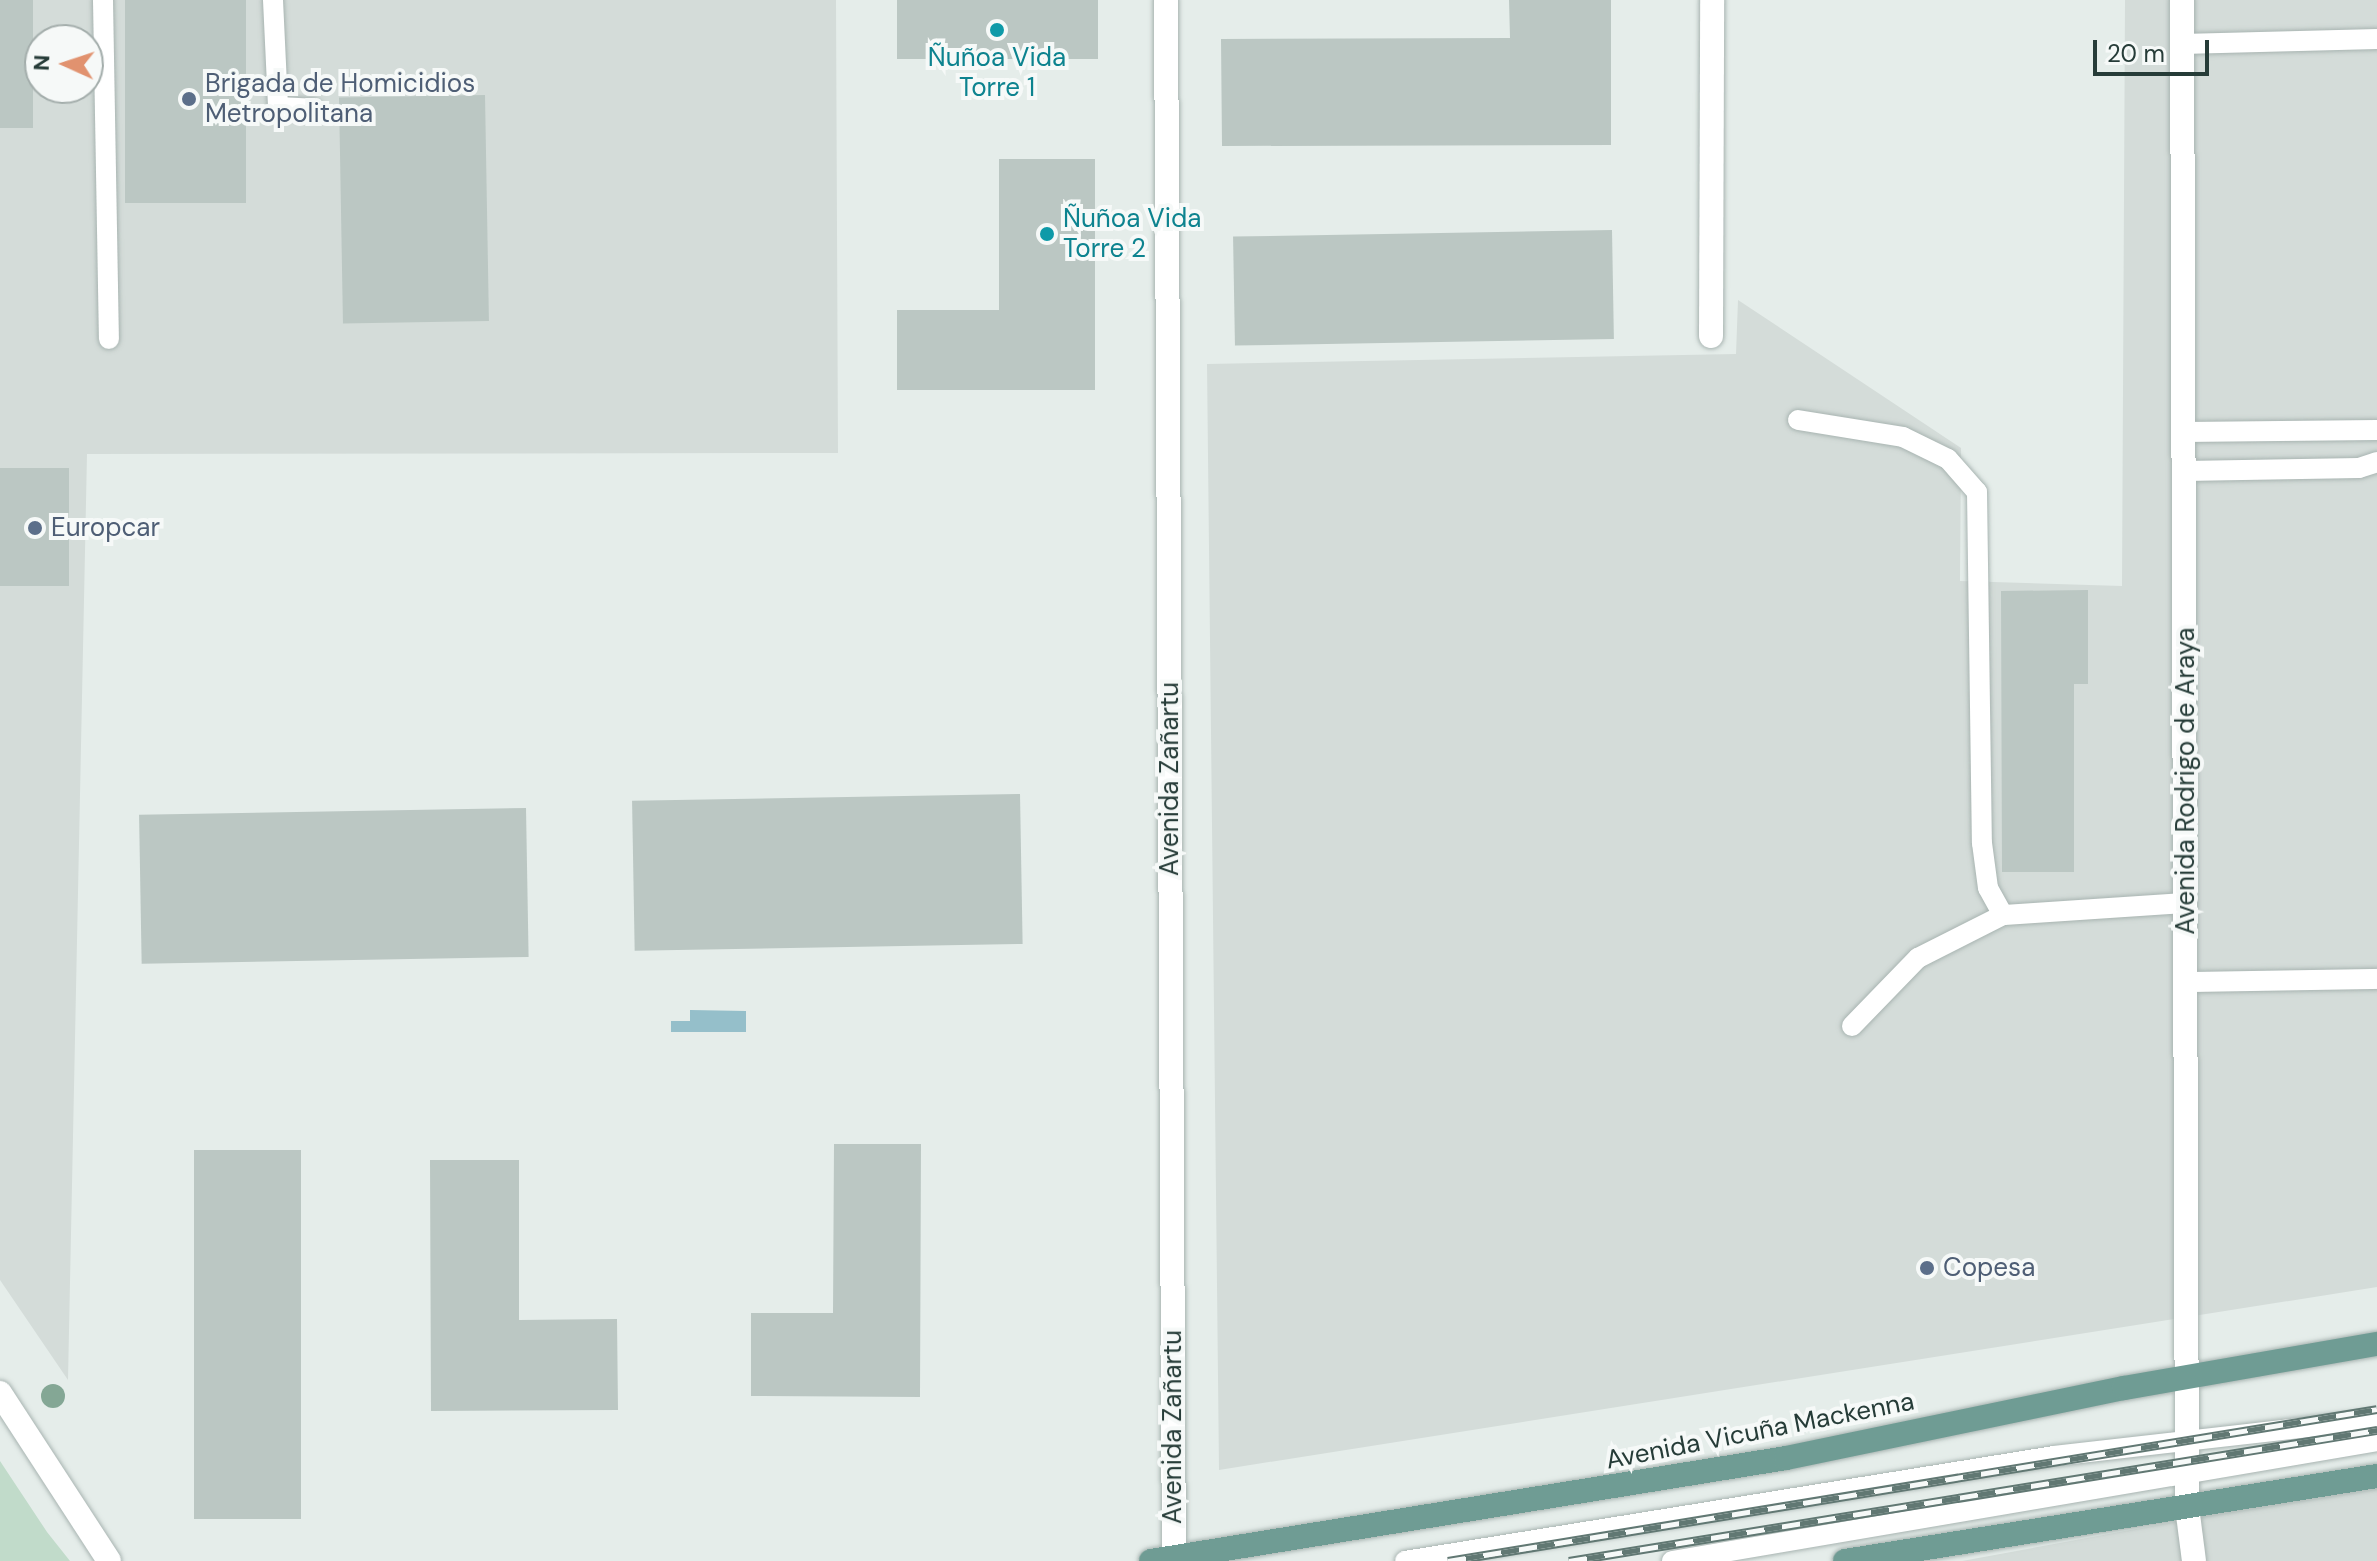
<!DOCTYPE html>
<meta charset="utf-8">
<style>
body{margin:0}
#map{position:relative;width:2377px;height:1561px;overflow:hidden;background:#e5edea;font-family:"DM Sans",sans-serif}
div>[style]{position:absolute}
.built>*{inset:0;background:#d4dcd9}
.green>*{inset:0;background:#c1dbca}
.water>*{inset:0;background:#95bfca}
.building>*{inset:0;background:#bbc7c3;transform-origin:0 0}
.roads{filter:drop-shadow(0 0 2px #a8b4b1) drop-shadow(0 0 2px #a8b4b1)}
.lane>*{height:20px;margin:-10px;padding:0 10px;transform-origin:10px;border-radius:10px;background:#fff}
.street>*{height:24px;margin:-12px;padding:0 12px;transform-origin:12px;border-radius:12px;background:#fff}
.secondary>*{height:24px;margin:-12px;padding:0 12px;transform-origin:12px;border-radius:12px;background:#fff}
.primary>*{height:24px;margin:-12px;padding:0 12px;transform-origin:12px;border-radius:12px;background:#6f9c94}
.rail>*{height:9px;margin-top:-4.5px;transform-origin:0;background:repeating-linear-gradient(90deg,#f6f9f8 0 18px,#617873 0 36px);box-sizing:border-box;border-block:2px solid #617873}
.trees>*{width:24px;height:24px;margin:-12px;border-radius:50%;background:#84a795}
.dots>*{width:22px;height:22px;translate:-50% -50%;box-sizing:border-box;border:4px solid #f6f9f8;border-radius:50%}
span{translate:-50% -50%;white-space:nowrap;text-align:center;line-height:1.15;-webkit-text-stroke:8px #f6f9f8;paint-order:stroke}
.culture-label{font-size:26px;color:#0d838f}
.left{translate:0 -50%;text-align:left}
.service-label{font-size:26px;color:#4e5e75}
.street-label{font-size:26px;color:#263c38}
.north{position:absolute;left:24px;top:24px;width:80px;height:80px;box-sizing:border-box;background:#f6f9f8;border:2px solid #a3adab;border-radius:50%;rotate:273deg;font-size:22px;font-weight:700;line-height:32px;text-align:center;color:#263c38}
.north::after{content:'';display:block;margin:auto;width:28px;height:36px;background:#e1926f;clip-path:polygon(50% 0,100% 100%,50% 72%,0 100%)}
.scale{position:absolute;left:2093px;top:40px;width:116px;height:36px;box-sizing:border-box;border:4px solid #263c38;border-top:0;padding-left:10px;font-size:24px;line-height:28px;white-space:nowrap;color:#263c38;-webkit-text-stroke:6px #f6f9f8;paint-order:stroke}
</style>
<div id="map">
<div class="built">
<div style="clip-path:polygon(evenodd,0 0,836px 0,838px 453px,87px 454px,68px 1380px,0 1280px,0 0,40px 40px,88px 40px,88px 88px,40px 88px,40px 40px)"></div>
<div style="clip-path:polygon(2125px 0,2377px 0,2377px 1287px,1219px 1470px,1207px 364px,1736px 354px,1738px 300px,1961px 448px,1960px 581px,2122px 586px)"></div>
<div style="clip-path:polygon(2377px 1489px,2377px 1561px,1962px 1561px,2201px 1517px)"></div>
</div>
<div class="green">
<div style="clip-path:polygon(0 1461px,47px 1532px,70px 1561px,0 1561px)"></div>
</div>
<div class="water">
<div style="clip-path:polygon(690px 1010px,746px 1011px,746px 1032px,671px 1032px,671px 1021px,690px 1021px)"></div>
</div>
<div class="building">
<div style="left:0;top:0;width:33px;height:128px"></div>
<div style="left:125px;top:0;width:121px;height:203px"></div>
<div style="left:897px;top:0;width:201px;height:59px"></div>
<div style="clip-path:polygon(1509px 0,1611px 0,1611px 145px,1222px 146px,1221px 39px,1510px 38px)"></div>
<div style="left:485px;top:95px;width:226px;height:146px;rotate:89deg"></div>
<div style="clip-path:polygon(999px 159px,1095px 159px,1095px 390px,897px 390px,897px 310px,999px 310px)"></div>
<div style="left:1612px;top:230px;width:109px;height:379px;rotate:89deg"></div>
<div style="left:69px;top:468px;width:118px;height:69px;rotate:90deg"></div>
<div style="clip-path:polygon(2088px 590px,2088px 684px,2074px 684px,2074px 872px,2002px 872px,2001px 591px)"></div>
<div style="left:1020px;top:794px;width:150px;height:388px;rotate:89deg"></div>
<div style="left:526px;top:808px;width:149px;height:387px;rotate:89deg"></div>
<div style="clip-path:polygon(834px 1144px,921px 1144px,920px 1397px,751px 1396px,751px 1313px,833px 1313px)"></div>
<div style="left:194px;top:1150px;width:107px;height:369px"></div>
<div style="clip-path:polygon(430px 1160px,519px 1160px,519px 1320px,617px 1319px,618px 1410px,431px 1411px)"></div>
</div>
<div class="roads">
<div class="lane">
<div style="left:103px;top:0;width:339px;rotate:89deg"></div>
<div style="left:273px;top:0;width:107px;rotate:87.3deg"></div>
<div style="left:278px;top:107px;width:35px;rotate:3deg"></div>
<div style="left:2182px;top:44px;width:195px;rotate:-1.5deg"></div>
<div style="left:1798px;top:420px;width:106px;rotate:9.2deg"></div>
<div style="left:1903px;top:437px;width:50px;rotate:26.1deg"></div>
<div style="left:1948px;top:459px;width:44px;rotate:48.7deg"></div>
<div style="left:1977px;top:492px;width:351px;rotate:89.2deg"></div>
<div style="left:1982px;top:843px;width:45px;rotate:82.4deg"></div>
<div style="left:1988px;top:888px;width:31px;rotate:61deg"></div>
<div style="left:2184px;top:432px;width:193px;rotate:-0.6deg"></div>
<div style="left:2185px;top:471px;width:174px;rotate:-1deg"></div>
<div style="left:2359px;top:468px;width:19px;rotate:-18deg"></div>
<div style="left:2187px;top:982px;width:190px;rotate:-0.9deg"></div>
<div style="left:1852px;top:1026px;width:95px;rotate:-45.9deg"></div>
<div style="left:1918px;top:958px;width:95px;rotate:-26.8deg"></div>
<div style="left:2003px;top:915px;width:183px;rotate:-3.8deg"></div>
<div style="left:1405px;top:1561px;width:657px;rotate:-9.19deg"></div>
<div style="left:2054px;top:1456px;width:325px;rotate:-6.5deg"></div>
<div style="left:1672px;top:1561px;width:715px;rotate:-9.66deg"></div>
</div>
<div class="street">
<div style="left:1711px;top:336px;width:336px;rotate:-89.8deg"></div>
</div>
<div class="secondary">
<div style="left:1166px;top:0;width:1558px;rotate:89.71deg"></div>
<div style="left:2182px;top:0;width:1507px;rotate:89.81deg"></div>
<div style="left:2187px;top:1507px;width:54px;rotate:82.6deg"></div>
<div style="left:0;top:1393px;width:200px;rotate:57deg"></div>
</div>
<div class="primary">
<div style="left:1151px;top:1561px;width:643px;rotate:-9.21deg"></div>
<div style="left:1786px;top:1458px;width:345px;rotate:-11.7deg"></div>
<div style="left:2124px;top:1388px;width:257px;rotate:-9.9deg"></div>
<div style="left:1845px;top:1561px;width:539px;rotate:-9.08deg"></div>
</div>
</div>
<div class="rail">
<div style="left:1448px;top:1561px;width:941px;rotate:-9.29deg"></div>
<div style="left:1569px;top:1561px;width:819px;rotate:-9.21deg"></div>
</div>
<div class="trees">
<div style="left:53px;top:1396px"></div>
</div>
<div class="dots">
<div style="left:997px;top:30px;background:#0f9aa8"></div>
<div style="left:189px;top:99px;background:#5c6f8a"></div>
<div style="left:1047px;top:234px;background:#0f9aa8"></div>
<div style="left:35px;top:528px;background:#5c6f8a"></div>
<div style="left:1927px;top:1268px;background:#5c6f8a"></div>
</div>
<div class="culture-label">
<span style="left:997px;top:73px">Ñuñoa Vida<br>Torre 1</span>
<span class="left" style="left:1063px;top:234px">Ñuñoa Vida<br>Torre 2</span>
</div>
<div class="service-label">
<span class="left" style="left:205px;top:99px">Brigada de Homicidios<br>Metropolitana</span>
<span class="left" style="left:51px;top:528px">Europcar</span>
<span class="left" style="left:1943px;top:1268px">Copesa</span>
</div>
<div class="street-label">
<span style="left:1170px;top:779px;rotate:-90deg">Avenida Zañartu</span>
<span style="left:2186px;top:781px;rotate:-90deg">Avenida Rodrigo de Araya</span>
<span style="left:1173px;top:1427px;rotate:-90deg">Avenida Zañartu</span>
<span style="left:1760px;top:1431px;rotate:-11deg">Avenida Vicuña Mackenna</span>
</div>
<div class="north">N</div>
<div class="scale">20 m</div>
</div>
